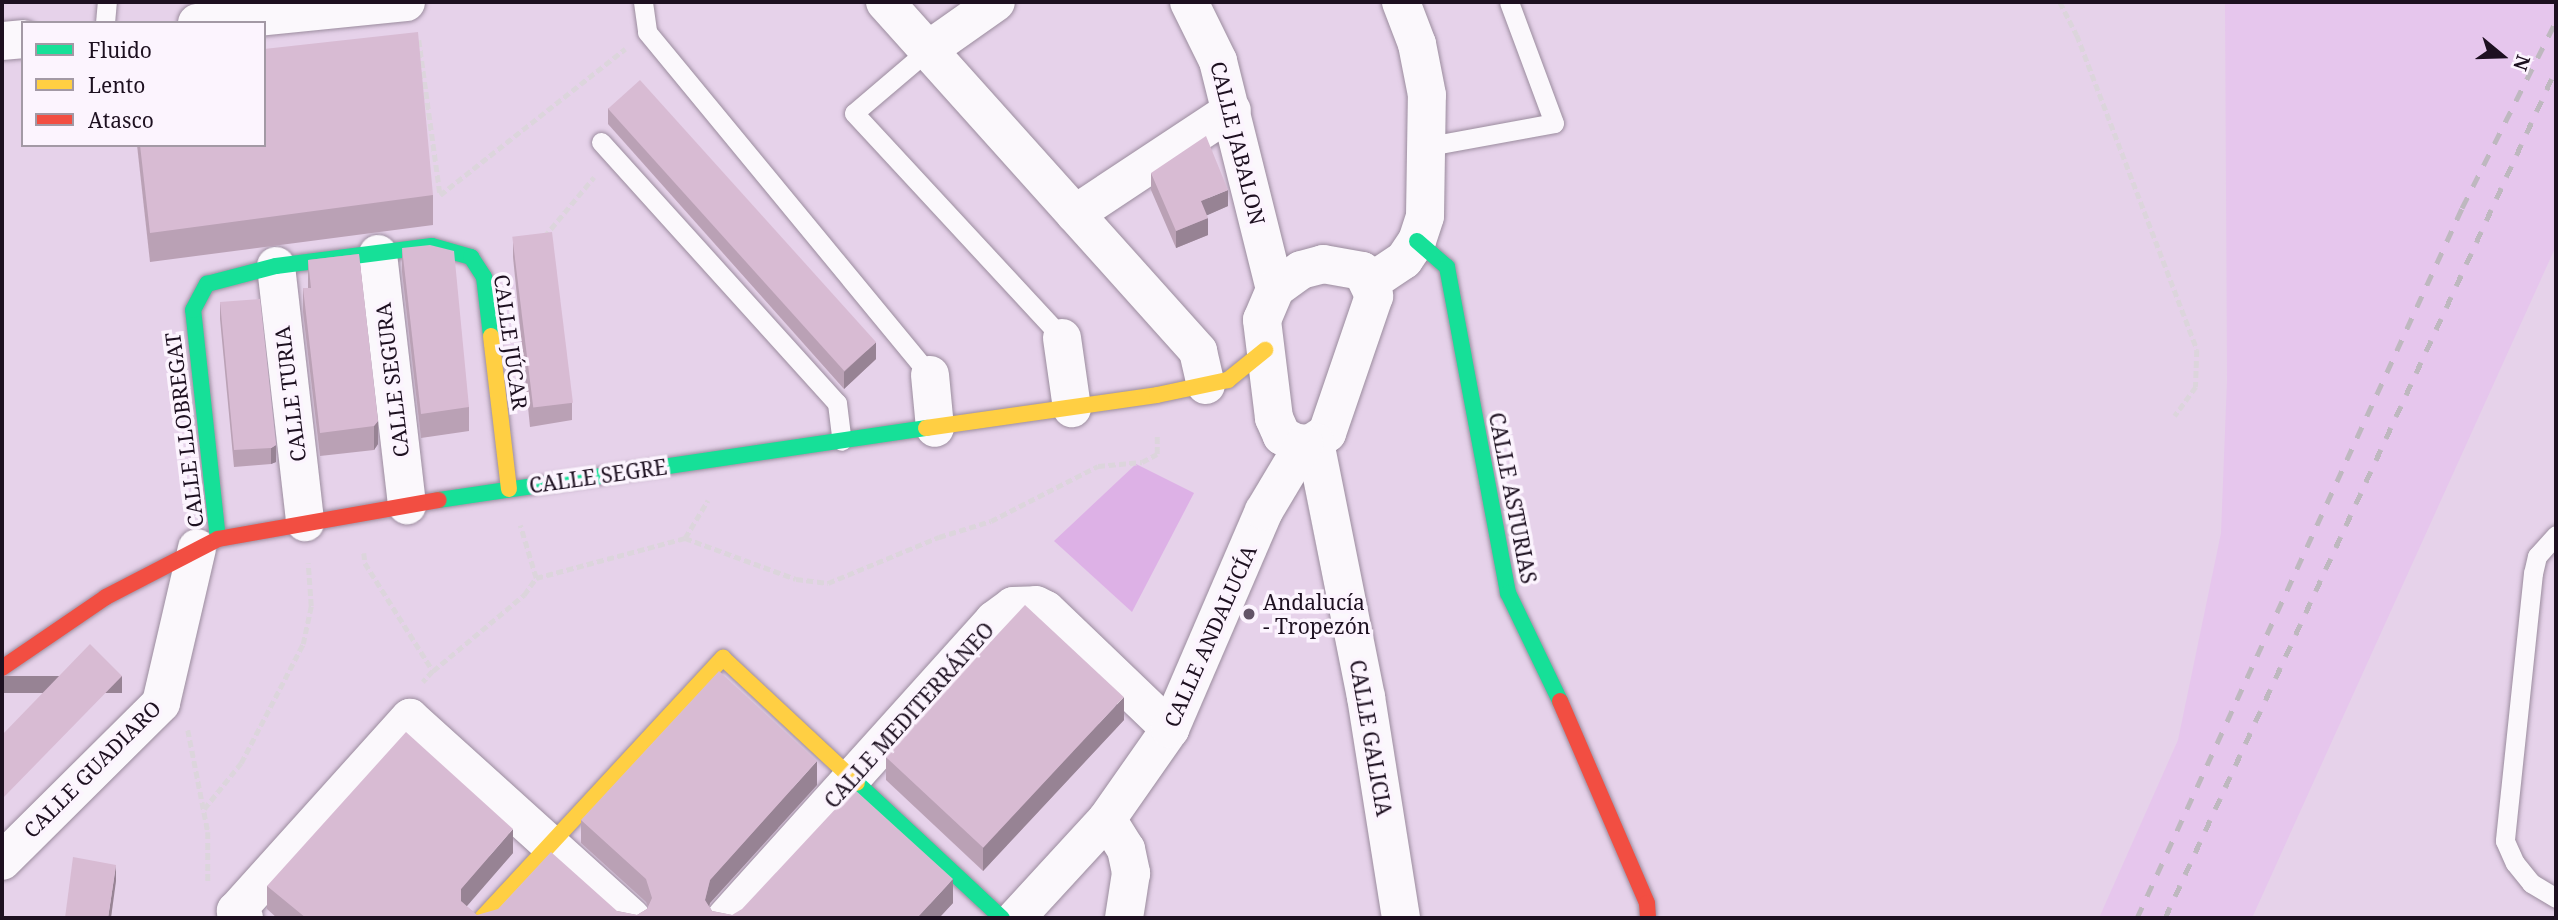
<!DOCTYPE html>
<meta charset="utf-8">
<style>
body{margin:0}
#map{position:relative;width:2558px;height:920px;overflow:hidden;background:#e6d2ea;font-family:"Noto Serif",serif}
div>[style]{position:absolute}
.built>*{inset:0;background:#e6c6ed}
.green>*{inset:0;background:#ddb1e6}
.path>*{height:4.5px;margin-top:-2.25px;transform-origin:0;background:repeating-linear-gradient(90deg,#dcd5dc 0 7px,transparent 0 10.5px)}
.roads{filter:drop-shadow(0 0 2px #9b8c9e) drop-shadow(0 0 2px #9b8c9e)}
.lane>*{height:19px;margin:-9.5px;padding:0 9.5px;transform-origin:9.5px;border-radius:9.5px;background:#fbf8fc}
.street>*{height:38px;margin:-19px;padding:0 19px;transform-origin:19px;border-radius:19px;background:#fbf8fc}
.fast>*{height:16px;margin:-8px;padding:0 8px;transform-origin:8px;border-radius:8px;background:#16e098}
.slow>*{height:16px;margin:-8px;padding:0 8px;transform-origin:8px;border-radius:8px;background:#ffcf43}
.jam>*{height:16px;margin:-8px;padding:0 8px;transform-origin:8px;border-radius:8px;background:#f24e42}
.rail>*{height:5px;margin-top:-2.5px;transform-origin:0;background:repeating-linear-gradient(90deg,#beb8bf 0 12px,transparent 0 24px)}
.wall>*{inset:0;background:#baa1b5}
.shaded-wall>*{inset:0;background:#978394;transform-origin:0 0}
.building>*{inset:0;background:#d8bbd3;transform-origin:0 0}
.dots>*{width:19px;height:19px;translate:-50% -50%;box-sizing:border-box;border:4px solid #fcf4fe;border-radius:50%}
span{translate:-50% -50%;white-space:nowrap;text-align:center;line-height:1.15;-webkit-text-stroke:7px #fcf4fe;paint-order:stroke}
.street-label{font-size:21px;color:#1d1020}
.poi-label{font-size:21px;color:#1d1020}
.left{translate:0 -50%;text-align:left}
.frame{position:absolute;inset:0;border:4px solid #1d1020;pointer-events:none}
.legend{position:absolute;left:21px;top:21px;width:245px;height:126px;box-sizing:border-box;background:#fcf4fe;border:2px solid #a399a5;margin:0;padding:9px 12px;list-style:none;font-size:21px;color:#1d1020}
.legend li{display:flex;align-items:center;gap:14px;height:35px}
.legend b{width:35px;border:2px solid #a399a5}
.north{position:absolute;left:2467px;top:21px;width:70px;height:70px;-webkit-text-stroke:5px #fcf4fe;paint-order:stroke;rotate:109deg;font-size:19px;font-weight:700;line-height:28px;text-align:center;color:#1d1020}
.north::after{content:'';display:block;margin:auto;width:24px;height:32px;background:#1d1020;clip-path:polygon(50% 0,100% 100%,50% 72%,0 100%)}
</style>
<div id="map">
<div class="built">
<div style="clip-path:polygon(2225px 2px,2556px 2px,2556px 246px,2252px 918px,2099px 918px,2178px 740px,2221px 533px,2227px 380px)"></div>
</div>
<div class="green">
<div style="clip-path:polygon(1136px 464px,1194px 493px,1132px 612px,1054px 541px)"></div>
</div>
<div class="path">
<div style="left:2060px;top:2px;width:37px;rotate:63deg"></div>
<div style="left:2077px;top:35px;width:337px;rotate:69.1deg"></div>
<div style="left:2197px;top:350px;width:37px;rotate:92deg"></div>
<div style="left:2196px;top:387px;width:36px;rotate:126deg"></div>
<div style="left:419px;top:40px;width:155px;rotate:82.2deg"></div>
<div style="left:440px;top:195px;width:236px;rotate:-38.3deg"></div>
<div style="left:544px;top:237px;width:78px;rotate:-50.2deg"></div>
<div style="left:685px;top:538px;width:118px;rotate:20.3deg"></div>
<div style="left:796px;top:579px;width:32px;rotate:7deg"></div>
<div style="left:828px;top:583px;width:120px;rotate:-22.5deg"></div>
<div style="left:939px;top:537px;width:54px;rotate:-17.1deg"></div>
<div style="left:991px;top:521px;width:120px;rotate:-27.2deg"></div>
<div style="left:1098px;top:466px;width:44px;rotate:-5.2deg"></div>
<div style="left:1142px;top:462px;width:17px;rotate:-28deg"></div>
<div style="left:1157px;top:454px;width:20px;rotate:-90deg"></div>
<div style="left:364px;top:553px;width:10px;rotate:84deg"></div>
<div style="left:365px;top:563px;width:128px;rotate:57.8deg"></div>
<div style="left:433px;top:671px;width:15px;rotate:132deg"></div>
<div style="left:536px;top:578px;width:154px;rotate:-15deg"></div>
<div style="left:685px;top:538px;width:44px;rotate:-58.8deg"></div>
<div style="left:433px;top:671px;width:119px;rotate:-39.9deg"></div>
<div style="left:524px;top:595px;width:21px;rotate:-55deg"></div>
<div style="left:536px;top:578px;width:55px;rotate:-106.8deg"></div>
<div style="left:188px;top:730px;width:104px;rotate:78.9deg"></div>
<div style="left:208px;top:832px;width:49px;rotate:90deg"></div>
<div style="left:204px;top:809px;width:59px;rotate:-51.2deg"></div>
<div style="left:241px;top:763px;width:134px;rotate:-62.5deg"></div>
<div style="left:303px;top:644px;width:39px;rotate:-78deg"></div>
<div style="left:311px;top:606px;width:43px;rotate:-94deg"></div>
</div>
<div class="roads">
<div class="lane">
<div style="left:643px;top:2px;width:30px;rotate:82deg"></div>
<div style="left:647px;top:32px;width:445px;rotate:50.5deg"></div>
<div style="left:105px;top:23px;width:21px;rotate:-85deg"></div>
<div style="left:928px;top:50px;width:97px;rotate:139.6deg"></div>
<div style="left:854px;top:113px;width:306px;rotate:47.2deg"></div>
<div style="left:601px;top:142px;width:352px;rotate:47.9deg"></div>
<div style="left:837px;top:403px;width:38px;rotate:83deg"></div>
<div style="left:1429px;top:146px;width:127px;rotate:-10.4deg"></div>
<div style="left:1554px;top:123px;width:129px;rotate:-110.4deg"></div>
<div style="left:2556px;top:535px;width:28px;rotate:132deg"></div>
<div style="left:2537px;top:556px;width:17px;rotate:103deg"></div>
<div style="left:2533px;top:573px;width:269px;rotate:96deg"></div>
<div style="left:2505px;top:841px;width:24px;rotate:66deg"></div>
<div style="left:2515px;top:863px;width:26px;rotate:51deg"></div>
<div style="left:2531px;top:883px;width:29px;rotate:31deg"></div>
</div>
<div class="street">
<div style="left:885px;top:2px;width:469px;rotate:48.1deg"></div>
<div style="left:1198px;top:351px;width:35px;rotate:77deg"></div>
<div style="left:1189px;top:2px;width:66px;rotate:63.8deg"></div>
<div style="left:1218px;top:61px;width:235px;rotate:76deg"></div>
<div style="left:197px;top:23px;width:210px;rotate:-5.7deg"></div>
<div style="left:2px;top:41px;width:21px;rotate:-5deg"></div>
<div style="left:928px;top:50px;width:83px;rotate:-35.2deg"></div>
<div style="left:1075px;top:214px;width:188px;rotate:-33.5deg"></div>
<div style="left:378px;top:254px;width:253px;rotate:83.4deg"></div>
<div style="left:1323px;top:264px;width:40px;rotate:10deg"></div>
<div style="left:1362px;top:271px;width:28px;rotate:64deg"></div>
<div style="left:1374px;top:296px;width:145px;rotate:108.9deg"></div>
<div style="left:1327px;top:433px;width:20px;rotate:147deg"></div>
<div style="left:1310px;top:444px;width:14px;rotate:-176deg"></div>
<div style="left:1296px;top:443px;width:16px;rotate:-153deg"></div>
<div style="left:1282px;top:436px;width:20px;rotate:-114deg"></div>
<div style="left:1274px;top:418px;width:99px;rotate:-97deg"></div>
<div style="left:1262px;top:320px;width:34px;rotate:-67deg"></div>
<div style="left:1275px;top:289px;width:32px;rotate:-36deg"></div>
<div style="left:1301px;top:270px;width:23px;rotate:-15deg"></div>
<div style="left:276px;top:266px;width:258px;rotate:83.5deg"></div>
<div style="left:1371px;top:282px;width:40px;rotate:-34deg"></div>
<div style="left:1404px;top:260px;width:23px;rotate:-56deg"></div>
<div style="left:1417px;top:241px;width:26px;rotate:-72deg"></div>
<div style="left:1425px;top:216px;width:121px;rotate:-89.1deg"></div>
<div style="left:1427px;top:95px;width:52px;rotate:-101.1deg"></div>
<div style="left:1417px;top:44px;width:45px;rotate:-110.9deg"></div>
<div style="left:1062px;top:338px;width:71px;rotate:81.9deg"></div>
<div style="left:930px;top:375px;width:53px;rotate:84.6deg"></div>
<div style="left:1315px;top:442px;width:260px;rotate:78.7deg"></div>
<div style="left:1366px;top:697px;width:224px;rotate:81deg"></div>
<div style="left:1107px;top:819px;width:36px;rotate:58deg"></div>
<div style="left:1126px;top:849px;width:25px;rotate:78deg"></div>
<div style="left:1131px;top:873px;width:46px;rotate:98.8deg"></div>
<div style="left:2px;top:861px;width:224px;rotate:-44.8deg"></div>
<div style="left:161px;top:703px;width:159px;rotate:-76.9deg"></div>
<div style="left:244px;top:918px;width:11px;rotate:-139deg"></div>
<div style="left:236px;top:911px;width:260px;rotate:-48deg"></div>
<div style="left:410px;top:718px;width:298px;rotate:42.1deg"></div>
<div style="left:726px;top:918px;width:401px;rotate:-48deg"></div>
<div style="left:994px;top:620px;width:24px;rotate:-36deg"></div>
<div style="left:1013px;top:606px;width:23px;rotate:-2deg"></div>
<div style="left:1036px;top:605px;width:11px;rotate:27deg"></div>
<div style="left:1046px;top:610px;width:172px;rotate:43.8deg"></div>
<div style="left:1016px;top:918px;width:134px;rotate:-47.4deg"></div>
<div style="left:1107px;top:819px;width:110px;rotate:-55deg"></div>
<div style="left:1170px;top:729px;width:237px;rotate:-66.7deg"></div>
<div style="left:1264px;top:511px;width:78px;rotate:-59.2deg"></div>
</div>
<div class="fast">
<div style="left:1417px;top:241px;width:40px;rotate:41deg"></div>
<div style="left:1447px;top:267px;width:332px;rotate:79.4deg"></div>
<div style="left:1508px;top:593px;width:120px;rotate:64.3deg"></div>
<div style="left:439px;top:500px;width:492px;rotate:-8.4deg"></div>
<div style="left:218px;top:539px;width:230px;rotate:-96.2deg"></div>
<div style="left:193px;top:310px;width:30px;rotate:-62deg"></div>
<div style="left:207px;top:284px;width:71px;rotate:-14.6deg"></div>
<div style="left:276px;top:266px;width:157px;rotate:-7.3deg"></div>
<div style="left:432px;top:246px;width:41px;rotate:15.8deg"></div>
<div style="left:471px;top:257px;width:24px;rotate:57deg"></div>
<div style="left:484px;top:277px;width:59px;rotate:83.2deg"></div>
<div style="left:857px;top:783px;width:198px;rotate:43deg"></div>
</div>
<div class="slow">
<div style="left:491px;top:336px;width:154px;rotate:83.3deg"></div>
<div style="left:926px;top:428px;width:233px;rotate:-8.1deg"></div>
<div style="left:1157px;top:395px;width:73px;rotate:-11.9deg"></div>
<div style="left:1228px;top:380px;width:48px;rotate:-39deg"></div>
<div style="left:482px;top:918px;width:355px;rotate:-47.2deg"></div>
<div style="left:723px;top:658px;width:183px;rotate:43deg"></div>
</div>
<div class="jam">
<div style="left:2px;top:668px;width:126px;rotate:-34.3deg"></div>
<div style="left:106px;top:597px;width:126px;rotate:-27.4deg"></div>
<div style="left:218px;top:539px;width:224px;rotate:-10deg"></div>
<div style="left:1560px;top:701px;width:220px;rotate:66.7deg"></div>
<div style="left:1647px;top:903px;width:15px;rotate:86deg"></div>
</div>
</div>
<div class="rail">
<div style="left:2137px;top:918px;width:781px;rotate:-65.4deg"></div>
<div style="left:2462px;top:208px;width:209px;rotate:-63.3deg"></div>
<div style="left:2165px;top:918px;width:935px;rotate:-65.27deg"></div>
</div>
<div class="wall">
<div style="clip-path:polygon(608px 108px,876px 359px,844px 389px,608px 124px)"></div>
<div style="clip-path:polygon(137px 145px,264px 145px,433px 195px,433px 225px,150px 262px)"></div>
<div style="clip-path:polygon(1151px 173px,1228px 206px,1207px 215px,1208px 235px,1176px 248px,1151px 190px)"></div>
<div style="clip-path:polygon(513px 240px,572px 403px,572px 420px,530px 427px,513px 257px)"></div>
<div style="clip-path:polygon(402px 248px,469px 407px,469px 431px,421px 438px,402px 272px)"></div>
<div style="clip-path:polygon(359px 254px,378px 444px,374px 450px,320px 456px,303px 312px,303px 288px,308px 288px,308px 260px)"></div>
<div style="clip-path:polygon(220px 302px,276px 462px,271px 464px,234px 467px,220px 319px)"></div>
<div style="clip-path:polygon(1124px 720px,983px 871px,886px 780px,886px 757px)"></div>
<div style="clip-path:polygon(817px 785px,710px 903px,709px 906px,712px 911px,732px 915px,953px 903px,939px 918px,277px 918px,267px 909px,267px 886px,513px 853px,466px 906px,477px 915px,617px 911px,637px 915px,647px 909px,648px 907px,646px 902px,581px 843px,581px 820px)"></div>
</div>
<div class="shaded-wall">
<div style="clip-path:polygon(1228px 190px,1228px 206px,1201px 218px,1201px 201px)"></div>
<div style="clip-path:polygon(1208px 218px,1208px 235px,1176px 248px,1176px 231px)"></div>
<div style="clip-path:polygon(876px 342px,876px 359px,844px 389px,844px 372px)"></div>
<div style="clip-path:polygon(378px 421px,378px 444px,374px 450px,374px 426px)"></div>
<div style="clip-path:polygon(276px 445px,276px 462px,271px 464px,271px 448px)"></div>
<div style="left:122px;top:676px;width:17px;height:172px;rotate:90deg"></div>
<div style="clip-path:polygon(1124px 697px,1124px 720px,983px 871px,983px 847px)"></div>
<div style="clip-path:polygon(817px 761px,817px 785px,710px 903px,706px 918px,705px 900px,710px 880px)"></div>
<div style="clip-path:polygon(513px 829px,513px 853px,461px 913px,461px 889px)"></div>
<div style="clip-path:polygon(116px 865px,116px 881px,111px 918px,108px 918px)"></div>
<div style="clip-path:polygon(953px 879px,953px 903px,939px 918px,917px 918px)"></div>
</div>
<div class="building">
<div style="clip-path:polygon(418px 32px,433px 195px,150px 233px,140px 145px,264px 145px,264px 49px)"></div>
<div style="left:640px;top:80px;width:353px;height:43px;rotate:48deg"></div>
<div style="clip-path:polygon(1206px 136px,1228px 190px,1201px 201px,1208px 218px,1176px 231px,1151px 173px)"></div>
<div style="left:552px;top:232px;width:172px;height:40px;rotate:83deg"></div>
<div style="clip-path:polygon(430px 245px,454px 251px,469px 407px,421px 414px,402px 248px)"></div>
<div style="clip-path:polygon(359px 254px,378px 421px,374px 426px,320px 433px,303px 288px,311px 288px,308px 260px)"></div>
<div style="clip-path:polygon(260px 299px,276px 445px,271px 448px,234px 450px,220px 302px)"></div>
<div style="left:1025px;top:605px;width:135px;height:206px;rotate:43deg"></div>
<div style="clip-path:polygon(90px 644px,122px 676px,2px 799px,2px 735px)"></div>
<div style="clip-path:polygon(719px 671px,817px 761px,710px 880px,705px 900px,712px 911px,732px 915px,742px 909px,854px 789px,953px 879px,917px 918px,306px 918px,267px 886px,406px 732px,513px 829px,461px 889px,461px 901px,477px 915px,498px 909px,551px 852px,617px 911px,637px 915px,647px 909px,652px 898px,646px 879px,581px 820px)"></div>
<div style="clip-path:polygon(73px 857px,116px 865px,108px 918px,65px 918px)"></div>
</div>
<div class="dots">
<div style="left:1249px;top:614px;background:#635467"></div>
</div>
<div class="street-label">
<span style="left:1238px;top:143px;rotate:76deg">CALLE JABALON</span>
<span style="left:511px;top:342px;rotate:82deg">CALLE JÚCAR</span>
<span style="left:392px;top:380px;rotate:-97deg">CALLE SEGURA</span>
<span style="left:290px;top:394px;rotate:-97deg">CALLE TURIA</span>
<span style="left:184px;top:430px;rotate:-97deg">CALLE LLOBREGAT</span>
<span style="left:598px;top:476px;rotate:-8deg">CALLE SEGRE</span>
<span style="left:1513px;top:498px;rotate:79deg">CALLE ASTURIAS</span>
<span style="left:1210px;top:636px;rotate:-66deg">CALLE ANDALUCÍA</span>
<span style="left:909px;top:715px;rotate:-48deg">CALLE MEDITERRÁNEO</span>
<span style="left:1371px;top:738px;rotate:80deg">CALLE GALICIA</span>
<span style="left:92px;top:769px;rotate:-45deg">CALLE GUADIARO</span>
</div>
<div class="poi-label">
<span class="left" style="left:1263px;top:614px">Andalucía<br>- Tropezón</span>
</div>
<div class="frame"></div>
<ul class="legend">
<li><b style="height:9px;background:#16e098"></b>Fluido</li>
<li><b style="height:9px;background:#ffcf43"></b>Lento</li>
<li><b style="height:9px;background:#f24e42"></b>Atasco</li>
</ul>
<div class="north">N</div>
</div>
